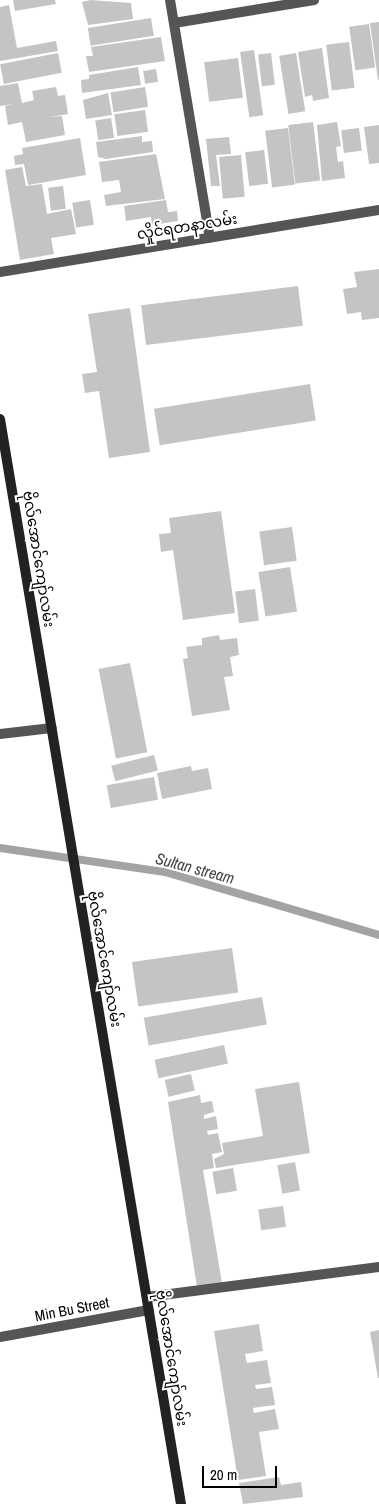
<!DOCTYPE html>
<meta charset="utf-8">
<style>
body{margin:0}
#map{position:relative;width:379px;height:1504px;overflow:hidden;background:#fff;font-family:"Archivo Narrow","Noto Sans Myanmar",sans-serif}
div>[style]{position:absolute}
.stream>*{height:8px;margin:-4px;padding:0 4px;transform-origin:4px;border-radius:4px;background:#a3a3a3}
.building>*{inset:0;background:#c4c4c4;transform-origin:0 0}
.street>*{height:10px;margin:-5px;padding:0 5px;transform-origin:5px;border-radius:5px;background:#555}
.secondary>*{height:10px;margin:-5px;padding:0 5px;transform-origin:5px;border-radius:5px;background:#222}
span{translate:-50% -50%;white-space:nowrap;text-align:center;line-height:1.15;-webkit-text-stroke:4px #fff;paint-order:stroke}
.street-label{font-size:15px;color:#000}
.water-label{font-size:16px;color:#444;font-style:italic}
.scale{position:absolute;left:202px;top:1466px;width:75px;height:22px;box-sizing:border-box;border:2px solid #000;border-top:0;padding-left:6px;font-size:15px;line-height:18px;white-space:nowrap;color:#000;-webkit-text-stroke:4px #fff;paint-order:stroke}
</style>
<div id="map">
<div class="stream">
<div style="left:0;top:848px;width:167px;rotate:8.3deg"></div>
<div style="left:165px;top:872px;width:223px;rotate:16.4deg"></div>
</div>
<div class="building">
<div style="clip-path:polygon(13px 0,55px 0,56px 4px,15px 11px)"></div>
<div style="clip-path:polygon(90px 0,131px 3px,133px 19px,88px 25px,82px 2px)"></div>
<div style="clip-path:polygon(9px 5px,17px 48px,56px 41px,58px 51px,0 61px,0 7px)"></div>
<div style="left:151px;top:18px;width:18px;height:64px;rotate:81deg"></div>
<div style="clip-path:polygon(379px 22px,379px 80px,378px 80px,370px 23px)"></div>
<div style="left:369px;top:24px;width:44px;height:20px;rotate:82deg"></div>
<div style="clip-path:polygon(161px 37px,165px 61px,89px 72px,86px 56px,93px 56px,91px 47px)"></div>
<div style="left:349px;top:42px;width:46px;height:23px;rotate:83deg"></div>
<div style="clip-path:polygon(322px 48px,329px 98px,313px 101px,312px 95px,305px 97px,298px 52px)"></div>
<div style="left:254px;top:50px;width:66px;height:14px;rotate:82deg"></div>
<div style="left:58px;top:53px;width:20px;height:59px;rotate:79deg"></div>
<div style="left:271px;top:53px;width:32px;height:13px;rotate:83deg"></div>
<div style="left:296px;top:53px;width:59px;height:17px;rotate:81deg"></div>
<div style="left:238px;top:58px;width:40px;height:34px;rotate:83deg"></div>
<div style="clip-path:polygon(138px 67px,141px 85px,82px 93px,81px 80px,89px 79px,89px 75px)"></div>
<div style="left:156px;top:69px;width:13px;height:13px;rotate:81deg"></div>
<div style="clip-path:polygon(18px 83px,22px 103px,34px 100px,32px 91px,56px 87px,58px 96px,65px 95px,68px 114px,50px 117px,62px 116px,65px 135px,26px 142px,22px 122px,8px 125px,5px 106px,13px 104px,0 106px,0 86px)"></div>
<div style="left:145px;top:87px;width:20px;height:35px;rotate:81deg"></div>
<div style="clip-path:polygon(108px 93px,112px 115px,86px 119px,83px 100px)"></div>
<div style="left:145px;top:110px;width:22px;height:31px;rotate:82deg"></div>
<div style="left:111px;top:118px;width:20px;height:16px;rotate:81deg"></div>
<div style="left:313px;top:122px;width:59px;height:25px;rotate:83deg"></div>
<div style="clip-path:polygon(337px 122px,341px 146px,336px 147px,338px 162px,343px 161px,345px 178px,322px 181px,317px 125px)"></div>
<div style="clip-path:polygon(379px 125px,379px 163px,369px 164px,364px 127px)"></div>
<div style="left:288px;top:128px;width:57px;height:23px;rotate:83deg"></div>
<div style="left:359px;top:128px;width:23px;height:18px;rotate:83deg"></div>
<div style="clip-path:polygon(142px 136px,142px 142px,152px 141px,153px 152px,106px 159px,98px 157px,96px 142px)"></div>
<div style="clip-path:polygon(229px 137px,231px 154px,216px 155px,220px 186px,211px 186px,206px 139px)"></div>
<div style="clip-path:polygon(80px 138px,86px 175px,28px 185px,24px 164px,15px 165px,14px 156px,23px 154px,22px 148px)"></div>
<div style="left:264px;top:150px;width:34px;height:19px;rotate:83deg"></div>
<div style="clip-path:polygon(156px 154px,165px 199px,106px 206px,104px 195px,121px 192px,119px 180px,102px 182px,99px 162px)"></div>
<div style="left:241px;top:155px;width:42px;height:22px;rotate:85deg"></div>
<div style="clip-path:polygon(22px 167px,26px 186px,42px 184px,47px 214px,71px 209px,76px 234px,51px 238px,54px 254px,20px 260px,5px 170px)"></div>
<div style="left:63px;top:186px;width:23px;height:15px;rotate:83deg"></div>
<div style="left:90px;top:200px;width:25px;height:18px;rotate:81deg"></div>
<div style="clip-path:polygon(166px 200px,168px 212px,177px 211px,178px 221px,152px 225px,151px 217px,126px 221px,124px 206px)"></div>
<div style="clip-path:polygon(379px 269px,379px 318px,362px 320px,361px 312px,347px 314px,343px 289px,357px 287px,354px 272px)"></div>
<div style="left:298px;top:286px;width:40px;height:158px;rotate:83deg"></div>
<div style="clip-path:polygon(130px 308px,150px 452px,109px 458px,99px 391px,85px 393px,82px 374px,97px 372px,88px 314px)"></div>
<div style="left:310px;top:384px;width:37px;height:158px;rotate:81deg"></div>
<div style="clip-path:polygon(221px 511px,235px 613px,183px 620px,173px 550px,161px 552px,159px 534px,171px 533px,169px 518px)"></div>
<div style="left:292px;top:527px;width:34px;height:33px;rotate:82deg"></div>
<div style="left:290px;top:567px;width:45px;height:32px;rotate:81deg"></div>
<div style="left:255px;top:589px;width:32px;height:20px;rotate:83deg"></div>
<div style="clip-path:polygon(219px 635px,220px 640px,237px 638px,239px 655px,230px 657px,233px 676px,224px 677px,230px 710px,192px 716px,183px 659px,188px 658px,186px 647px,202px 645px,202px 638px)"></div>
<div style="left:130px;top:663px;width:91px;height:32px;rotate:79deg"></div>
<div style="left:154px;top:755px;width:16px;height:44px;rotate:76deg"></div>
<div style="clip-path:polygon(191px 766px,192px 771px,208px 768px,212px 789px,162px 799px,157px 773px)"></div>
<div style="left:154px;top:777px;width:23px;height:48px;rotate:80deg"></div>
<div style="left:232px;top:948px;width:45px;height:101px;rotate:82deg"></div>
<div style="left:262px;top:997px;width:28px;height:120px;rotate:80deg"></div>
<div style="left:224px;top:1045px;width:19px;height:71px;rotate:78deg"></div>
<div style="left:191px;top:1074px;width:17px;height:27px;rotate:77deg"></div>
<div style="clip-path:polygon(299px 1082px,310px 1153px,216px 1168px,214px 1159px,224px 1154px,222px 1143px,263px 1136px,255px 1089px)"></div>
<div style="clip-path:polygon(200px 1095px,201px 1103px,212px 1101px,214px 1112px,204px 1115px,204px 1119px,216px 1116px,218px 1129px,207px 1131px,208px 1135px,218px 1133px,222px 1152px,212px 1154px,214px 1168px,203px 1170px,222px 1283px,197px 1287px,168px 1102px)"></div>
<div style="left:295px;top:1162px;width:29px;height:18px;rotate:80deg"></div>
<div style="left:233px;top:1168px;width:23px;height:21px;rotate:80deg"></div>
<div style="left:283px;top:1206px;width:21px;height:25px;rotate:82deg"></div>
<div style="clip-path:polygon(259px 1324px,263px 1351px,245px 1354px,247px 1363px,267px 1360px,271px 1383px,255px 1385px,256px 1389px,272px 1387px,275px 1405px,253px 1408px,254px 1413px,275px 1409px,279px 1429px,259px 1432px,266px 1476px,238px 1480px,214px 1331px)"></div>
<div style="clip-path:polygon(379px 1330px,379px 1378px,378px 1378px,370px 1332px)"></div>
<div style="clip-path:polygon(279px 1477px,281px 1485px,301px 1482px,303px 1497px,243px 1504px,239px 1483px)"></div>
</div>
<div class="street">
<div style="left:170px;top:0;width:241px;rotate:80.5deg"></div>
<div style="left:174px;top:23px;width:142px;rotate:-9.3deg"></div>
<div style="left:0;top:272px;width:384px;rotate:-9.3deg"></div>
<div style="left:0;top:734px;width:52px;rotate:-6.6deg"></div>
<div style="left:147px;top:1297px;width:234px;rotate:-7.4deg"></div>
<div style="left:0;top:1337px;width:151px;rotate:-10.3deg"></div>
</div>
<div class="secondary">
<div style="left:0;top:419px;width:1100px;rotate:80.53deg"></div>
</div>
<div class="street-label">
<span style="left:187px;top:226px;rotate:-9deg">လှိုင်ရတနာလမ်း</span>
<span style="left:39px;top:559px;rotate:81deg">ဗိုလ်အောင်ကျော်လမ်း</span>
<span style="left:105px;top:959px;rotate:80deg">ဗိုလ်အောင်ကျော်လမ်း</span>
<span style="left:72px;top:1309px;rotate:-11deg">Min Bu Street</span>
<span style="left:172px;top:1358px;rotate:81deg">ဗိုလ်အောင်ကျော်လမ်း</span>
</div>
<div class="water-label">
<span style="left:195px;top:868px;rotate:15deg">Sultan stream</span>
</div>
<div class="scale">20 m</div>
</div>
